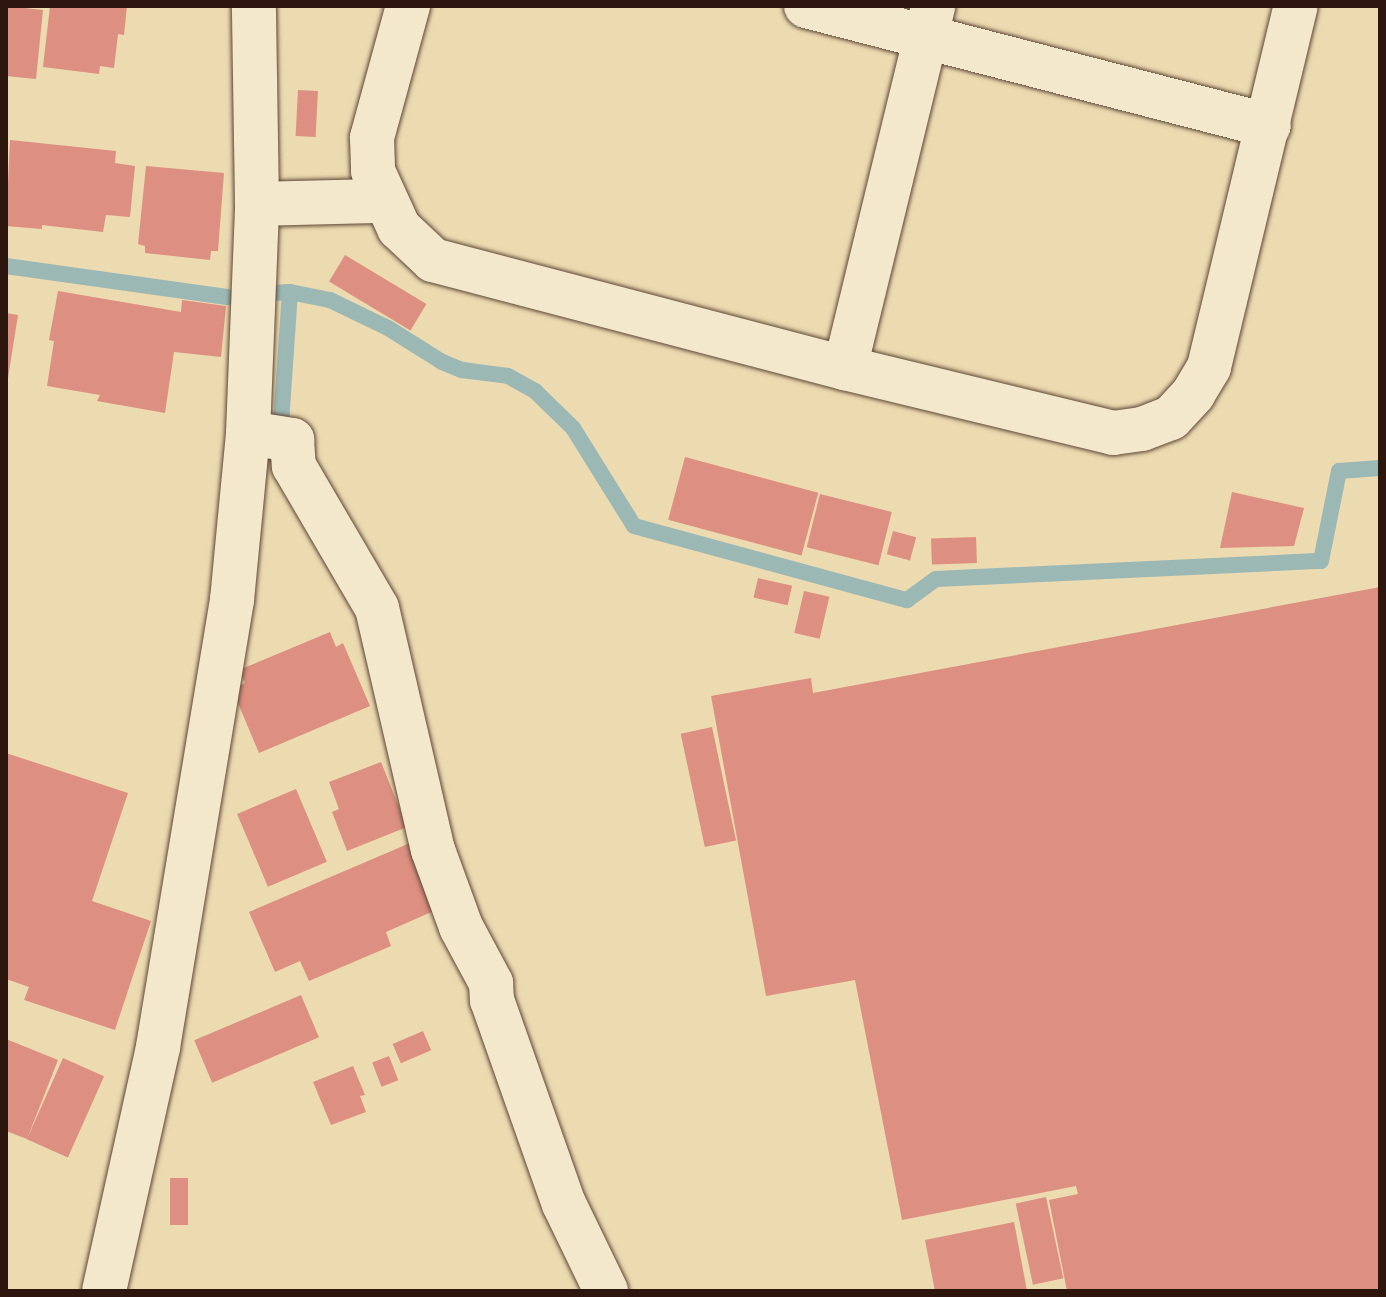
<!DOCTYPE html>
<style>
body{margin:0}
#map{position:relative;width:1386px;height:1297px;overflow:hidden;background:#ecdab1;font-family:Vollkorn,serif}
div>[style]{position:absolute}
.stream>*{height:16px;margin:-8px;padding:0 8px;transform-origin:8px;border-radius:8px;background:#9cb8b5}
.building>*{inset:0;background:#dd8f81;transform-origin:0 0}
.roads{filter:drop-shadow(0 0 2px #5d4736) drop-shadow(0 0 2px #5d4736)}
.minor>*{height:44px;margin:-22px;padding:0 22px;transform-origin:22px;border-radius:22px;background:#f3e7cc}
span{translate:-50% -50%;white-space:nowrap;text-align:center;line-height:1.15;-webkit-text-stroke:8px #f3e7cc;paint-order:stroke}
.frame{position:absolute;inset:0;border:8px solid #2d160d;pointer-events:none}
</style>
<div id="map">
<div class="stream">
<div style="left:6px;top:266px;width:223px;rotate:8deg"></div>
<div style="left:273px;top:293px;width:17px;rotate:-3deg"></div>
<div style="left:290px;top:292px;width:41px;rotate:11.3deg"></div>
<div style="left:330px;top:300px;width:64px;rotate:25.8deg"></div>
<div style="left:388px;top:328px;width:64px;rotate:32.2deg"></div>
<div style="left:442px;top:362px;width:22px;rotate:22deg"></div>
<div style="left:462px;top:370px;width:46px;rotate:7.4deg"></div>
<div style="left:508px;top:376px;width:31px;rotate:29deg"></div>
<div style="left:535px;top:391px;width:53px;rotate:44.2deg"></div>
<div style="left:573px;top:428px;width:115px;rotate:58.1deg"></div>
<div style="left:634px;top:526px;width:283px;rotate:15.2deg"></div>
<div style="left:907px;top:600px;width:36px;rotate:-36deg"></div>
<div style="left:936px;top:579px;width:385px;rotate:-2.7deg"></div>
<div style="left:1321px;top:561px;width:92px;rotate:-78.7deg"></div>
<div style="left:1339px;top:471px;width:41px;rotate:-4.2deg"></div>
<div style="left:280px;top:438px;width:146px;rotate:-86.1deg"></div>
</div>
<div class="building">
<div style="clip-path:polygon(6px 6px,43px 10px,36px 79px,6px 76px)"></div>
<div style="clip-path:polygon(50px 6px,127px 6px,124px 35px,118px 34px,114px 68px,100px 66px,99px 74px,43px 67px)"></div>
<div style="left:298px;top:90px;width:20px;height:46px;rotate:3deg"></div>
<div style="clip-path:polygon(10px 140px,116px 151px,115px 163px,135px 166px,130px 217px,106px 215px,103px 232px,42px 225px,42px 229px,6px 226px)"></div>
<div style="clip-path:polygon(146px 166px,224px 173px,218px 251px,211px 251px,210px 260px,145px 253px,145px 246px,138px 244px)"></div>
<div style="left:345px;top:255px;width:95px;height:31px;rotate:31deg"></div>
<div style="clip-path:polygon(58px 291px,181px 312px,182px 300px,226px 306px,221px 357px,174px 352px,165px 413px,97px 401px,100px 395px,47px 386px,54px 341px,49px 340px)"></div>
<div style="clip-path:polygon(6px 313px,18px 315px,8px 378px,6px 378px)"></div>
<div style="left:685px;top:457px;width:138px;height:65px;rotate:15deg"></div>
<div style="clip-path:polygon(1232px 492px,1304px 508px,1294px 546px,1220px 548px)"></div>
<div style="left:820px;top:494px;width:74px;height:55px;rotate:14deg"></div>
<div style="left:893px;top:531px;width:24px;height:24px;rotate:15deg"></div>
<div style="left:976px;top:537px;width:26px;height:45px;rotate:88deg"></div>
<div style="left:758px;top:578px;width:35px;height:20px;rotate:13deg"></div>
<div style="clip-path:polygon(1380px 587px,1380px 1291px,1067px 1291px,1049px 1200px,1078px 1194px,1076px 1186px,902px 1220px,855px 980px,766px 996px,711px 696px,811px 678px,813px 693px)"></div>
<div style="left:804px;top:591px;width:26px;height:43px;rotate:13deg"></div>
<div style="clip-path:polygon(330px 632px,336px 647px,343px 643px,370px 706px,259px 753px,232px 689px,245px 683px,239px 670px)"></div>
<div style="left:712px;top:727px;width:116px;height:32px;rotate:78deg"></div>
<div style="clip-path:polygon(6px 753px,128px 793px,92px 901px,151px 921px,115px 1030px,24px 1000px,29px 987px,6px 979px)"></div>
<div style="clip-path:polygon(381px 762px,407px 827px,347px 851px,332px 812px,339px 809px,329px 782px)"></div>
<div style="left:296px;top:789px;width:79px;height:64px;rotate:67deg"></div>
<div style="clip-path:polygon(410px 843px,436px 910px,386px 932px,391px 946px,309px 981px,300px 961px,275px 972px,249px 912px)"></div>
<div style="left:301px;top:995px;width:46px;height:116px;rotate:67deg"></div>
<div style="left:423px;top:1031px;width:21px;height:33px;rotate:67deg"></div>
<div style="clip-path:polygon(6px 1039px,58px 1060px,27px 1139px,6px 1131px)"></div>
<div style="left:389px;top:1056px;width:26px;height:18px;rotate:69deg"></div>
<div style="left:63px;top:1058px;width:45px;height:89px;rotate:24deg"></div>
<div style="clip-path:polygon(353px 1066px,365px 1095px,360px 1096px,366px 1112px,331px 1125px,313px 1082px)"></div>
<div style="left:170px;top:1178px;width:18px;height:47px"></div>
<div style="left:1046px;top:1197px;width:83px;height:31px;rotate:78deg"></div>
<div style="clip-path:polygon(1014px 1222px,1027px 1291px,935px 1291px,925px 1240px)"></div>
</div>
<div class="roads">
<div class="minor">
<div style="left:408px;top:6px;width:137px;rotate:105.3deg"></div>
<div style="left:372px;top:138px;width:33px;rotate:88deg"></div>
<div style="left:373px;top:171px;width:63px;rotate:65.5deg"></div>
<div style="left:399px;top:228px;width:47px;rotate:43.3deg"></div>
<div style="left:433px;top:260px;width:426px;rotate:14.7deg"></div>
<div style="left:845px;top:368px;width:276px;rotate:13.6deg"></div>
<div style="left:1113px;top:433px;width:29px;rotate:-8deg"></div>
<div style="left:1142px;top:429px;width:31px;rotate:-21deg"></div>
<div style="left:1171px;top:418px;width:33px;rotate:-47deg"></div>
<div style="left:1193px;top:394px;width:31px;rotate:-59deg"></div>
<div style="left:1209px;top:367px;width:371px;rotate:-76.5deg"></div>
<div style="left:806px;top:6px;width:478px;rotate:14.5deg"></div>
<div style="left:257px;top:204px;width:127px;rotate:-1.4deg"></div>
<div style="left:845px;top:368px;width:373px;rotate:-76.3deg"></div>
<div style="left:248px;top:433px;width:45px;rotate:9deg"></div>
<div style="left:292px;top:440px;width:26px;rotate:86deg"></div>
<div style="left:294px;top:466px;width:164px;rotate:59.7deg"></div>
<div style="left:377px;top:608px;width:248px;rotate:77deg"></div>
<div style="left:433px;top:850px;width:82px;rotate:70deg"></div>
<div style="left:461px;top:927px;width:64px;rotate:61.8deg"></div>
<div style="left:491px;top:983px;width:17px;rotate:87deg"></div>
<div style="left:492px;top:1000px;width:216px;rotate:70.6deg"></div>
<div style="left:564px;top:1204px;width:97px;rotate:64.2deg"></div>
<div style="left:104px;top:1291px;width:250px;rotate:-77.5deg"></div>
<div style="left:158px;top:1047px;width:453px;rotate:-80.6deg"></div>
<div style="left:232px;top:600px;width:168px;rotate:-84.5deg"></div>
<div style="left:248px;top:433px;width:229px;rotate:-87.7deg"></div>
<div style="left:257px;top:204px;width:198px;rotate:-90.9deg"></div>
</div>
</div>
<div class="frame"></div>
</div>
